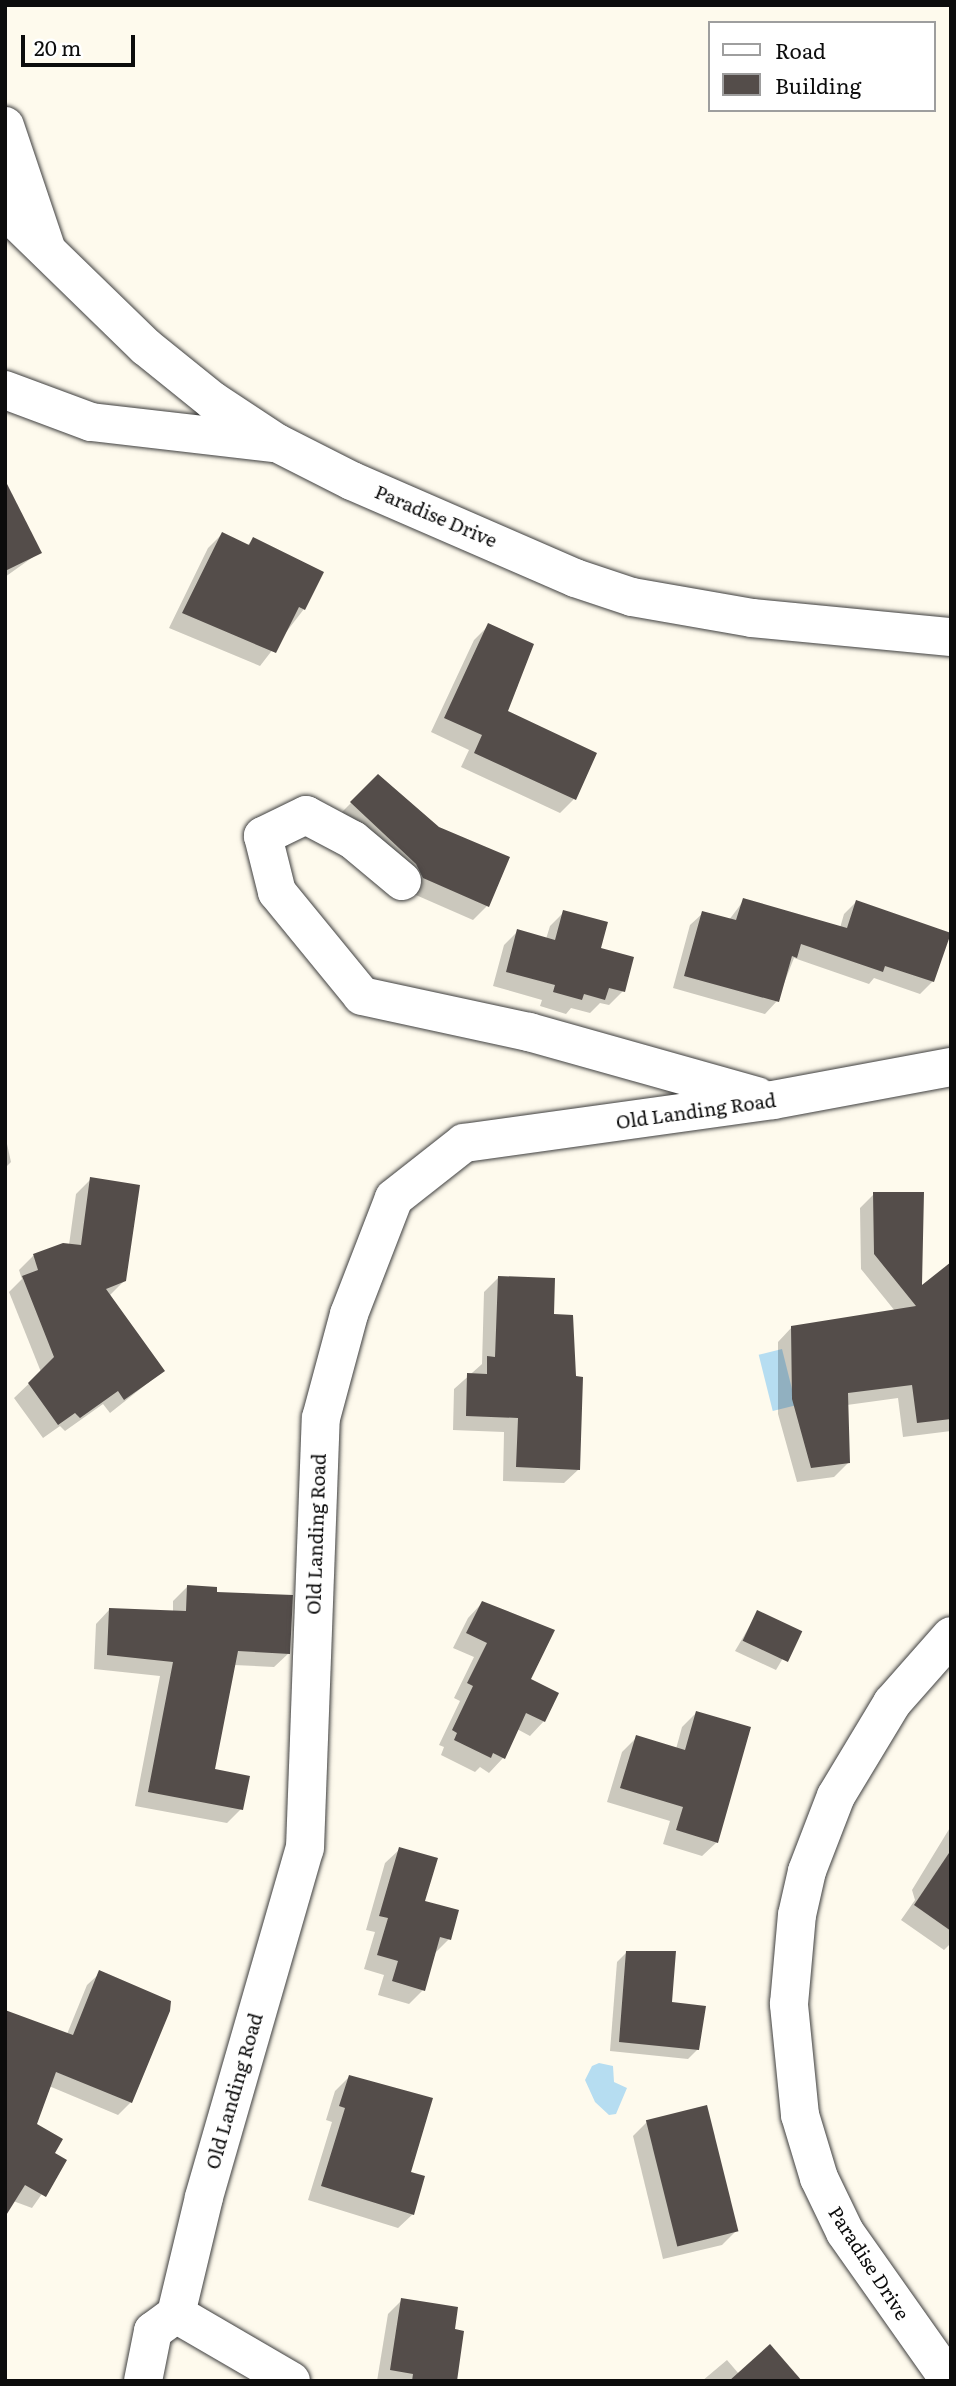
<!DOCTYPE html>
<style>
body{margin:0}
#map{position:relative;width:956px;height:2386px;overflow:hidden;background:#fefaed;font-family:Literata,serif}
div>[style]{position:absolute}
.water>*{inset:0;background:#b6ddf1;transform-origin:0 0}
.shadow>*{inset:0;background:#0003}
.building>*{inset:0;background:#544d4a;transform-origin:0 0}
.roads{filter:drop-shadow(0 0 2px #3f3f3f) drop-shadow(0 0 2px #3f3f3f)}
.minor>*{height:38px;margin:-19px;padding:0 19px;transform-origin:19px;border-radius:19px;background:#fff}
span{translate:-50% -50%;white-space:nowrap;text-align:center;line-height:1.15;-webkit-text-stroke:7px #fff;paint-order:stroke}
.street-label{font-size:19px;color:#0c0c0c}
.frame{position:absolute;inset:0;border:7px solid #0c0c0c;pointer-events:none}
.legend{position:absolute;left:708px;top:21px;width:228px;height:91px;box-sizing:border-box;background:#fff;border:2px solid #9e9e9e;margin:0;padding:9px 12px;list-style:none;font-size:21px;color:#0c0c0c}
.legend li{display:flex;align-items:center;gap:14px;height:35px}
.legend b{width:35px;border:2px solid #9e9e9e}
.scale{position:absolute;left:21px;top:35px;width:114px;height:32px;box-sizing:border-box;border:4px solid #0c0c0c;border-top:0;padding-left:9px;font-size:21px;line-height:24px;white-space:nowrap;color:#0c0c0c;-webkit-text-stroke:5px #fff;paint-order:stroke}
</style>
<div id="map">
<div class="water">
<div style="left:782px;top:1349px;width:58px;height:24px;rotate:76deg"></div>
<div style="clip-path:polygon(599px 2063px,613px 2066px,614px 2082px,627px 2088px,616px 2114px,609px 2115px,595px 2102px,585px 2080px,592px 2066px)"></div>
</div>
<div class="shadow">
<div style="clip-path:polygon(5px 520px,40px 552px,5px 577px)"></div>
<div style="clip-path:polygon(222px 534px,247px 546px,253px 539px,304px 609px,260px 666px,169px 628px,208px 548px)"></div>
<div style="clip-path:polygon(489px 625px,518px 685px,506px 712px,574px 799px,560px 813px,461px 767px,469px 750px,431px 732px,474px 640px)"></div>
<div style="clip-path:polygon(378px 776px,487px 906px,473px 920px,409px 892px,337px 817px)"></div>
<div style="clip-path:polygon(744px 900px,840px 928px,844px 914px,856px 902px,933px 981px,920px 994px,874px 978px,869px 984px,794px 958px,777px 1001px,765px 1014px,673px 988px,690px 925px,703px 913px,729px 920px)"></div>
<div style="clip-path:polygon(564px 912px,599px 949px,623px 991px,609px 1005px,600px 1003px,590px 1013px,571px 1008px,566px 1014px,540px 1006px,542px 1000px,493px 986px,504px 945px,518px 931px,546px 939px,550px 926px)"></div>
<div style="clip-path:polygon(5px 1135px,11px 1162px,5px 1168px)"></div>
<div style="clip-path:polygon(91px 1179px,124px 1281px,109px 1296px,163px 1371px,110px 1413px,103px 1404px,65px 1431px,60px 1426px,43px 1438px,14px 1398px,41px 1372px,9px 1292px,22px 1279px,19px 1270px,33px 1256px,69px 1245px,76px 1194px)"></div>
<div style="clip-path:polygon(874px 1194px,921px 1289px,951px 1264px,951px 1431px,903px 1437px,898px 1398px,847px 1405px,848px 1463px,834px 1477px,797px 1482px,778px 1414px,778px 1342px,792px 1327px,895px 1311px,861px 1269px,860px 1208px)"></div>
<div style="clip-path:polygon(499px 1277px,552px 1315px,579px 1469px,564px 1483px,503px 1481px,504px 1432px,453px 1430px,454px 1389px,482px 1364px,484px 1292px)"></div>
<div style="clip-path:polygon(187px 1587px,289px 1653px,274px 1667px,234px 1665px,213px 1771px,241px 1809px,227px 1823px,135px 1806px,160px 1676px,94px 1669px,96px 1624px,110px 1609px,173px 1612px,173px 1601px)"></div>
<div style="clip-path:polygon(482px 1603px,529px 1680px,544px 1721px,530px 1736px,517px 1729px,503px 1758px,489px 1773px,480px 1767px,475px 1772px,441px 1755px,444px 1747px,439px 1745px,460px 1701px,454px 1698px,474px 1657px,453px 1648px,468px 1618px)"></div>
<div style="clip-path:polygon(758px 1612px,799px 1631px,776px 1670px,735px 1651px)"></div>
<div style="clip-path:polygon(696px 1713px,717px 1842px,702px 1856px,663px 1844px,670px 1821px,607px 1802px,622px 1752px,637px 1737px,676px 1749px,682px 1727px)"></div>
<div style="clip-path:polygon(951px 1826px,951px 1943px,944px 1950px,901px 1920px,915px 1900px,912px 1890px)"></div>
<div style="clip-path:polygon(400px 1849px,423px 1902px,449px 1939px,435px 1953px,423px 1990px,409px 2004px,378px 1995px,384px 1975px,364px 1969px,375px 1932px,366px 1930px,385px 1863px)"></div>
<div style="clip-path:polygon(627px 1952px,670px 2004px,698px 2049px,688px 2059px,610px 2051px,617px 1962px)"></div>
<div style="clip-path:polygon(100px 1973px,169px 2002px,131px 2102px,118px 2115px,49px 2086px,34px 2125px,61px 2140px,52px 2154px,65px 2161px,32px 2208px,5px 2198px,5px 2012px,67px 2034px,87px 1985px)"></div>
<div style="clip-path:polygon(349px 2077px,409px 2173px,413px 2214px,398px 2228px,308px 2200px,332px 2122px,326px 2120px,335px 2091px)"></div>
<div style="clip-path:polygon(647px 2122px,736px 2231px,722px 2245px,663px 2259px,633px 2136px)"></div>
<div style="clip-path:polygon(402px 2300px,453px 2331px,454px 2381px,377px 2381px,388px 2314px)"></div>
<div style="clip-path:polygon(727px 2360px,739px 2374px,800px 2381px,702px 2381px)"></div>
</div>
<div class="building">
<div style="clip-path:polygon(5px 480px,42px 553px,5px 571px)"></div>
<div style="clip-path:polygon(222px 532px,249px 545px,253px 537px,324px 572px,305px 610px,299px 607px,276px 653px,182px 613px)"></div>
<div style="clip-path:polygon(488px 623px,534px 644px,508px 711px,597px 753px,576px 800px,474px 753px,482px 735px,444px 718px)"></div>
<div style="clip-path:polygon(378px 774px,439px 827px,510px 857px,489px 907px,423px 878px,416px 864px,350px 802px)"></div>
<div style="clip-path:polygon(743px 898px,847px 928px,856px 900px,951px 933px,934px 982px,885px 966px,883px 972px,801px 944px,797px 958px,792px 956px,779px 1002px,684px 976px,702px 911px,736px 920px)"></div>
<div style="clip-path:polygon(563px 910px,608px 922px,601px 948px,634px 957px,625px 992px,609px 988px,605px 1000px,584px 994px,582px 1000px,553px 992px,555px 985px,506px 972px,517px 929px,555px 940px)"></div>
<div style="clip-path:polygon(90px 1177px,140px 1185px,126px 1281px,106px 1289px,165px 1371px,124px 1400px,118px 1391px,80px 1418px,75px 1413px,58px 1425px,28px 1383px,54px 1357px,22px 1276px,38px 1270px,33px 1254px,63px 1243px,81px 1245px)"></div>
<div style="clip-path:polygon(873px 1192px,924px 1192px,922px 1285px,951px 1262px,951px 1419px,917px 1423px,912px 1385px,848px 1393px,850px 1463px,811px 1468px,792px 1399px,791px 1326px,916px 1306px,874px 1254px)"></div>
<div style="clip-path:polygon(498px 1276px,555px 1278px,554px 1314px,573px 1315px,576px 1376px,583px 1377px,580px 1470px,516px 1467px,518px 1418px,466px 1416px,467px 1373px,487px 1374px,487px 1356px,495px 1357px)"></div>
<div style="clip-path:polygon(187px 1585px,217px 1587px,217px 1592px,293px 1595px,290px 1654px,238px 1651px,215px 1769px,250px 1776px,243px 1810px,148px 1792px,173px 1662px,107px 1655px,109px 1608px,186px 1611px)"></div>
<div style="clip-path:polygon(482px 1601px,555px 1630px,531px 1679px,559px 1693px,545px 1722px,526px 1713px,505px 1759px,493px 1753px,491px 1758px,454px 1740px,457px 1733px,452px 1730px,473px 1686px,467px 1683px,487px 1643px,466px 1633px)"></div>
<div style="left:757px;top:1610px;width:50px;height:34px;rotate:25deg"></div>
<div style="clip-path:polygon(696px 1711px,751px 1727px,718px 1843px,676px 1830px,683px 1807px,620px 1788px,636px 1735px,685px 1750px)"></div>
<div style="clip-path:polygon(399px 1847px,438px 1858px,425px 1901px,459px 1910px,451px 1940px,440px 1937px,425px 1991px,392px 1981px,398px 1961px,377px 1955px,388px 1918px,379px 1916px)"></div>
<div style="clip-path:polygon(951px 1850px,951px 1931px,914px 1905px)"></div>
<div style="clip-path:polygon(626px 1951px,676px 1951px,672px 2002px,706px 2006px,699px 2050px,619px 2042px)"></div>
<div style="clip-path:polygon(99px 1970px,171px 2001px,170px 2011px,132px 2103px,56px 2072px,37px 2124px,63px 2139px,55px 2153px,67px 2160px,46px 2197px,25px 2185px,5px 2217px,5px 2010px,73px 2035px)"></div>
<div style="clip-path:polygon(349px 2075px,433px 2098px,411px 2172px,425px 2176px,414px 2215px,321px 2186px,345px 2108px,339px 2106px)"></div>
<div style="left:707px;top:2105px;width:130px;height:63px;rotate:76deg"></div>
<div style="clip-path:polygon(401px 2298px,458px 2307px,455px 2329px,464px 2331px,457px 2381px,412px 2381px,413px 2374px,390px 2370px)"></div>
<div style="clip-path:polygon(770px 2344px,802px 2381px,729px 2381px)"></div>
</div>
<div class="roads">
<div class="minor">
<div style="left:5px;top:126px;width:126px;rotate:71.4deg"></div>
<div style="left:5px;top:210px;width:197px;rotate:44.2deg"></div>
<div style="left:146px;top:347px;width:86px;rotate:38.9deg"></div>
<div style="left:213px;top:401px;width:77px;rotate:33.3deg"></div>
<div style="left:277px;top:443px;width:84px;rotate:26.9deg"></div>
<div style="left:352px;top:481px;width:243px;rotate:23.5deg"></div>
<div style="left:575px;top:578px;width:60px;rotate:18.4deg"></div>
<div style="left:632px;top:597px;width:122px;rotate:9.9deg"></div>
<div style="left:752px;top:618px;width:200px;rotate:5.5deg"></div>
<div style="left:5px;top:390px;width:92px;rotate:20.4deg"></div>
<div style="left:91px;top:422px;width:182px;rotate:6.6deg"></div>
<div style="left:402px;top:881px;width:64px;rotate:-140.1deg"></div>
<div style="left:353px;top:840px;width:53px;rotate:-152deg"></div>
<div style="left:306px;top:815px;width:48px;rotate:154deg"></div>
<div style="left:263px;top:836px;width:58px;rotate:76deg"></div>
<div style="left:277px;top:892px;width:134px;rotate:50.7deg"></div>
<div style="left:362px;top:996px;width:171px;rotate:12.2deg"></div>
<div style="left:529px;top:1032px;width:237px;rotate:15.7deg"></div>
<div style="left:176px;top:2314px;width:120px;rotate:-76.5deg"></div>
<div style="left:204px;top:2197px;width:363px;rotate:-73.9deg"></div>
<div style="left:305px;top:1848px;width:430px;rotate:-87.9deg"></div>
<div style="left:321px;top:1418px;width:108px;rotate:-74.9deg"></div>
<div style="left:349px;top:1314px;width:124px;rotate:-68.8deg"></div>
<div style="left:394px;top:1198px;width:89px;rotate:-38.2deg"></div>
<div style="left:464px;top:1143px;width:312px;rotate:-7.9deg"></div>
<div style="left:773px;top:1100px;width:181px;rotate:-10.5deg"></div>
<div style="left:176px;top:2314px;width:133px;rotate:30.2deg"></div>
<div style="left:143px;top:2381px;width:51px;rotate:-78.7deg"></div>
<div style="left:153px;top:2331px;width:29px;rotate:-36deg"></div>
<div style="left:950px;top:2381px;width:182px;rotate:-125.2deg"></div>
<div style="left:845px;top:2232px;width:60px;rotate:-115.7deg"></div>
<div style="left:819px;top:2178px;width:66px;rotate:-106.8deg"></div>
<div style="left:800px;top:2115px;width:112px;rotate:-95.7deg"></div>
<div style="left:789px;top:2004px;width:89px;rotate:-84.9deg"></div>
<div style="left:797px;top:1915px;width:45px;rotate:-77.2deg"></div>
<div style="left:807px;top:1871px;width:80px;rotate:-68.9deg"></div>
<div style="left:836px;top:1796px;width:109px;rotate:-58.9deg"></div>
<div style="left:892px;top:1703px;width:89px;rotate:-48.6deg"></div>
</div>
</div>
<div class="street-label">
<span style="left:436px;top:516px;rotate:23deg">Paradise Drive</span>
<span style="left:696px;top:1111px;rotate:-8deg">Old Landing Road</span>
<span style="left:316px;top:1534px;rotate:-88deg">Old Landing Road</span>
<span style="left:234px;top:2091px;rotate:-74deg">Old Landing Road</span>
<span style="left:869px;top:2263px;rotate:57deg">Paradise Drive</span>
</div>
<div class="frame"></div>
<ul class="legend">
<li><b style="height:9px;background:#fff"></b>Road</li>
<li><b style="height:19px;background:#544d4a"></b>Building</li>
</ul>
<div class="scale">20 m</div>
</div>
